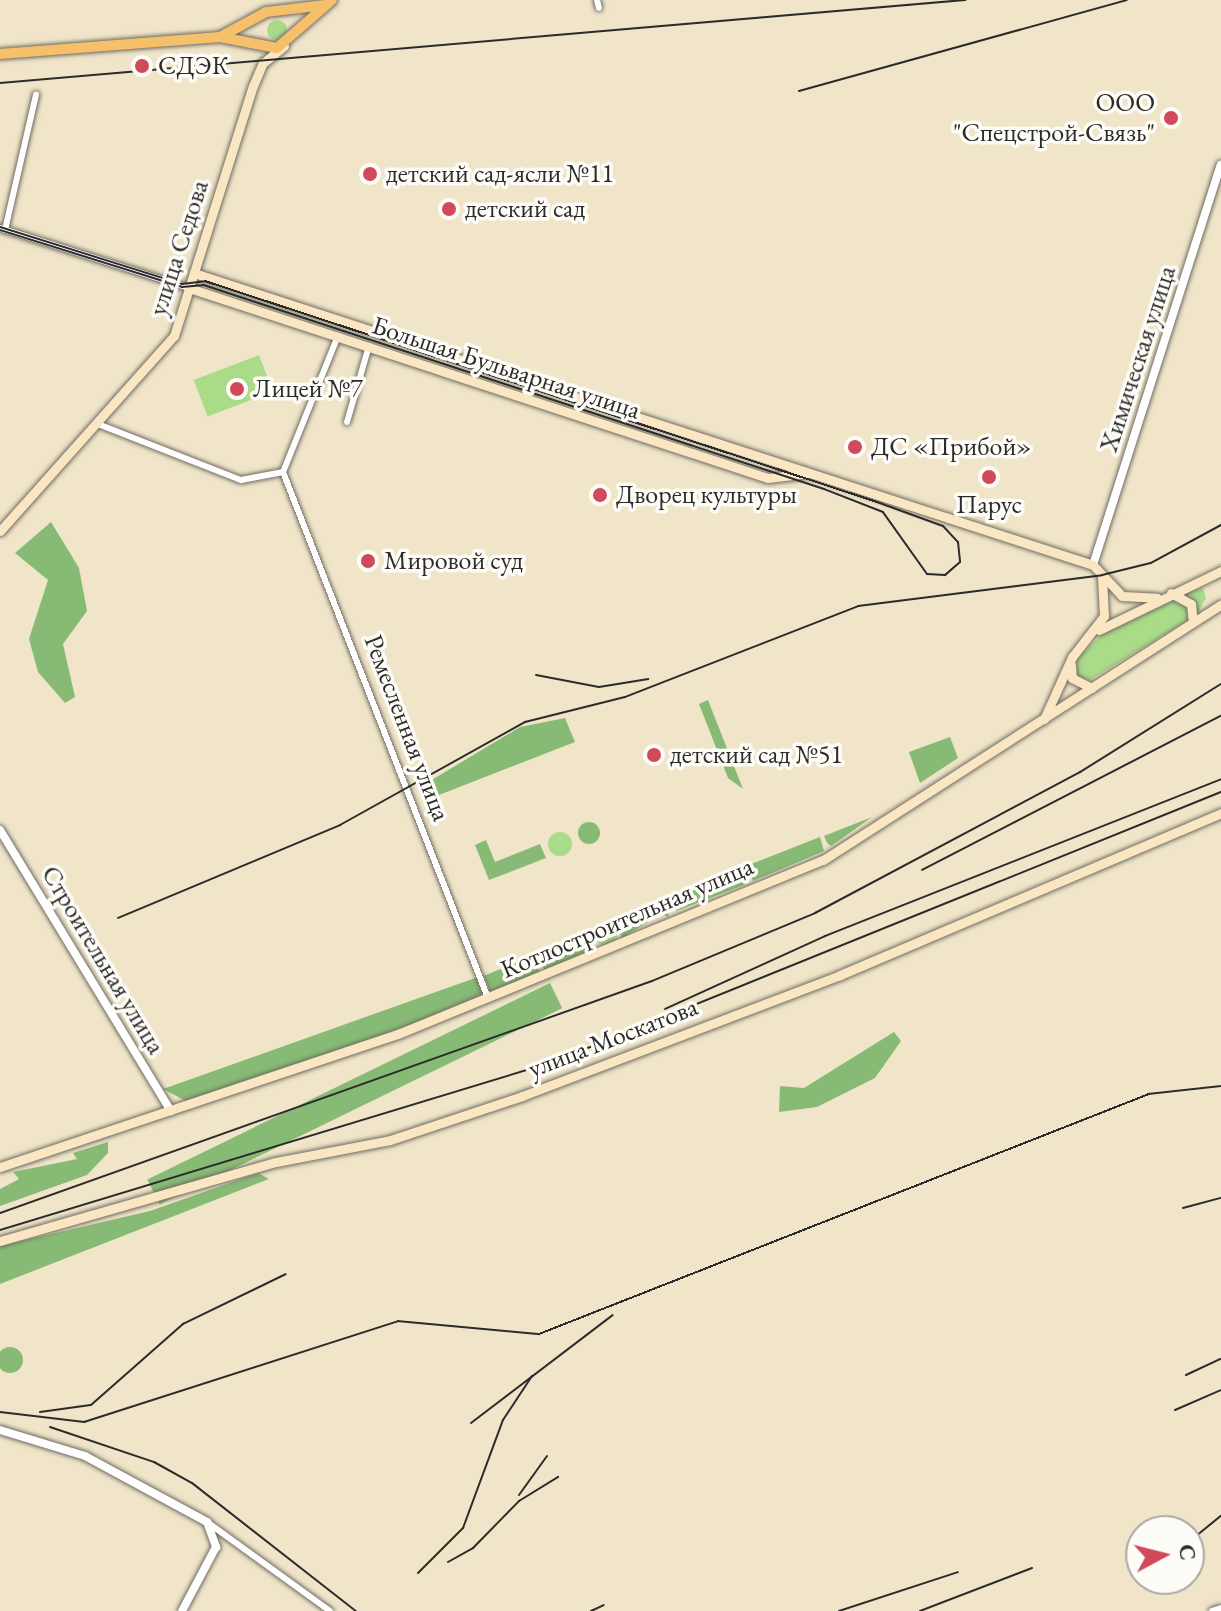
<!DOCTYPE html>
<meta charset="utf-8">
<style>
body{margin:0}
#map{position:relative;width:1221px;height:1611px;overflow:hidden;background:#f0e5c9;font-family:"EB Garamond",serif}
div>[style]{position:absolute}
.green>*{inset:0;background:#aadb89;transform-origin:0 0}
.round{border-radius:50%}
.forest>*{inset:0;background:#87bb75;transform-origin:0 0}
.roads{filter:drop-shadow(0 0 2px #706c62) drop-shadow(0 0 2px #706c62)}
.minor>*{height:6px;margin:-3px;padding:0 3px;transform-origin:3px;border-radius:3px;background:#fff}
.tertiary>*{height:8px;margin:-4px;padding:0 4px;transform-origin:4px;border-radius:4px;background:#fff}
.secondary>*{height:9px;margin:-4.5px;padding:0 4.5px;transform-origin:4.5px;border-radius:4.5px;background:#fbe6c4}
.primary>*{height:10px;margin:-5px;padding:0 5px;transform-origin:5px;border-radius:5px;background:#f6c06b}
.tram>*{height:2px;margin:-1px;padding:0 1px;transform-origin:1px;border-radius:1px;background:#2b2b2b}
.rail>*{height:2px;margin:-1px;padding:0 1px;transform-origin:1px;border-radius:1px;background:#2b2b2b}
.dots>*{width:22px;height:22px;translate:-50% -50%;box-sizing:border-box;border:4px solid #fdfcf7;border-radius:50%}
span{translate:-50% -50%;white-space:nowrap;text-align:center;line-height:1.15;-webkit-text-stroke:7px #fdfcf7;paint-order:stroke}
.poi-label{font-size:26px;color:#2b2b2b}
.left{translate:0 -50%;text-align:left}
.right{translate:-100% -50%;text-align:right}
.street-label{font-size:26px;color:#2b2b2b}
.north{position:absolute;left:1125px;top:1515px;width:80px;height:80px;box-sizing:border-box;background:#fdfcf7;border:2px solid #a9a8a5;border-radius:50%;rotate:83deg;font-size:22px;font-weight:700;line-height:32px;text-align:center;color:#2b2b2b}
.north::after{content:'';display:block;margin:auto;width:28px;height:36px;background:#d1495b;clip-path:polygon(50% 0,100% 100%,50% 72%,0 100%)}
</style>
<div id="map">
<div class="green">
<div class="round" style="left:267px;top:20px;width:20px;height:20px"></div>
<div style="left:259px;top:355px;width:39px;height:70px;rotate:69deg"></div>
<div style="clip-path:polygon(1203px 588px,1206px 598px,1197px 614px,1184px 593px)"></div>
<div style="clip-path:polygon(1175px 600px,1187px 607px,1188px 620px,1090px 680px,1076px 676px,1077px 659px,1108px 628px)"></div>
<div class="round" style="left:548px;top:832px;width:24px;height:24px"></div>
<div class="round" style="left:595px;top:924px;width:22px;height:22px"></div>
</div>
<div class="forest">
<div style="clip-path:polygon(51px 522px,79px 568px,87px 611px,63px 644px,75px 697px,65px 703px,38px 672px,29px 639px,48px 580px,15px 553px)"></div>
<div style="clip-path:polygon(708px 700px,743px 789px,728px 778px,699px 704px)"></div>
<div style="clip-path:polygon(565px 718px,575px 742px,439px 795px,433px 788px,430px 781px,520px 727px)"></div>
<div style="clip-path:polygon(950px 737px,958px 758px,920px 783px,909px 752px)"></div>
<div style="clip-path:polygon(872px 817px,831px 846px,827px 843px,824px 836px)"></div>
<div class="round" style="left:578px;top:822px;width:22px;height:22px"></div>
<div style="clip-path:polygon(820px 837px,824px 851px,753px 881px,746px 866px)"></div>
<div style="clip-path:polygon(486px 840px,495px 862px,540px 844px,546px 858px,489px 880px,475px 845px)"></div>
<div style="left:741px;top:868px;width:17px;height:76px;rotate:69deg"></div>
<div style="clip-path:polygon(665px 900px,669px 917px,661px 914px,622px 938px,615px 921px)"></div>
<div style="left:586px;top:934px;width:18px;height:52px;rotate:68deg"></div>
<div style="left:533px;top:956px;width:18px;height:53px;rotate:68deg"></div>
<div style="clip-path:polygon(478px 977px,486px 996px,479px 1000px,242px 1085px,186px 1101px,163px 1089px)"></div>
<div style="left:550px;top:983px;width:28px;height:448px;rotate:64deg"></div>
<div style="clip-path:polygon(894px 1032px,901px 1041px,875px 1078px,817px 1107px,779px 1112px,780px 1086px,804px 1088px)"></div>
<div style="clip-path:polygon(108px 1142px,108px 1153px,87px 1175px,0 1206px,0 1189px,19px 1179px,13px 1172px,77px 1159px,73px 1153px)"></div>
<div style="clip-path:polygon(258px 1173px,269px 1179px,0 1284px,0 1246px,150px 1211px)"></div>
<div class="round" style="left:-3px;top:1347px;width:26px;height:26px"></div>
</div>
<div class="roads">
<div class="minor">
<div style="left:597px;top:0;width:8px;rotate:76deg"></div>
<div style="left:0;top:228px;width:198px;rotate:17.6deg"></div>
<div style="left:5px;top:230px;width:139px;rotate:-77.1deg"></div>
<div style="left:347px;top:422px;width:79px;rotate:-73.9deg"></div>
<div style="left:98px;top:424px;width:154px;rotate:21.4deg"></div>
<div style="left:241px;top:480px;width:43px;rotate:-10.8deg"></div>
<div style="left:283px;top:472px;width:147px;rotate:-68deg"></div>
<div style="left:283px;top:472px;width:565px;rotate:68.71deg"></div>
<div style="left:207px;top:1522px;width:152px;rotate:35.9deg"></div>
<div style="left:1212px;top:1611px;width:9px;rotate:-18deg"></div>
</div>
<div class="tertiary">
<div style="left:1093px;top:565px;width:420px;rotate:-72.3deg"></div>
<div style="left:0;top:830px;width:329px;rotate:58.7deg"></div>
<div style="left:0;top:1430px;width:89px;rotate:17deg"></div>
<div style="left:85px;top:1456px;width:139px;rotate:28.4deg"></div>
<div style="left:207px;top:1522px;width:27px;rotate:70deg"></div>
<div style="left:216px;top:1547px;width:72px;rotate:118deg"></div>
</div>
<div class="secondary">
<div style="left:194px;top:273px;width:945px;rotate:17.99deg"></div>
<div style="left:1093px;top:565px;width:42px;rotate:46.9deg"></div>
<div style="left:1122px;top:596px;width:35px;rotate:3deg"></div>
<div style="left:189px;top:288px;width:609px;rotate:18.17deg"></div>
<div style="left:768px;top:478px;width:39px;rotate:-7deg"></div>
<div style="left:0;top:531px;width:261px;rotate:-48.3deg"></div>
<div style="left:174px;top:336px;width:262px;rotate:-72.5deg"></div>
<div style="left:253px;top:86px;width:25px;rotate:-67deg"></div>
<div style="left:263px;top:63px;width:27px;rotate:-39deg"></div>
<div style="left:1171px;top:593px;width:23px;rotate:29deg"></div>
<div style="left:1191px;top:604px;width:18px;rotate:84deg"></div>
<div style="left:1099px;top:630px;width:136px;rotate:-25.8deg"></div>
<div style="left:1071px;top:665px;width:13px;rotate:86deg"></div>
<div style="left:1072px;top:678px;width:22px;rotate:27deg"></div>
<div style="left:1044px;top:719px;width:68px;rotate:-65.7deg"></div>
<div style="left:1072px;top:657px;width:52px;rotate:-52deg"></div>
<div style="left:1104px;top:616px;width:40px;rotate:-92.9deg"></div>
<div style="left:0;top:1167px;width:420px;rotate:-18.5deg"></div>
<div style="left:398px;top:1034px;width:459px;rotate:-22.3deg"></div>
<div style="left:823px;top:860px;width:473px;rotate:-32.7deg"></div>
<div style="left:0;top:1241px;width:287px;rotate:-16deg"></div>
<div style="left:276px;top:1162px;width:116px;rotate:-10.9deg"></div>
<div style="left:390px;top:1140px;width:139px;rotate:-18.4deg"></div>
<div style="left:522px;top:1096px;width:340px;rotate:-20.8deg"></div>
<div style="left:840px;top:975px;width:414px;rotate:-23deg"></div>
</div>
<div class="primary">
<div style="left:222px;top:36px;width:50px;rotate:-28.6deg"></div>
<div style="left:266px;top:12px;width:59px;rotate:-6.8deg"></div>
<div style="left:0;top:54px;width:221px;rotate:-4.4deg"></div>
<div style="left:220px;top:37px;width:58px;rotate:10.9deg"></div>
<div style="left:277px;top:48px;width:73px;rotate:-41.1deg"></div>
</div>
</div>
<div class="tram">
<div style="left:0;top:227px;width:191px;rotate:17.4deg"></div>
<div style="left:182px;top:284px;width:23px;rotate:-7deg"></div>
<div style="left:205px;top:281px;width:707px;rotate:18.2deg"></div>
<div style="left:877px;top:502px;width:70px;rotate:20deg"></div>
<div style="left:943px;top:526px;width:22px;rotate:47deg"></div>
<div style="left:958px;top:542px;width:20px;rotate:84deg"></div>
<div style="left:960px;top:562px;width:20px;rotate:139deg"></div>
<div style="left:945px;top:575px;width:18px;rotate:-177deg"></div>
<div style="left:927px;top:574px;width:76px;rotate:-125.4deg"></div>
<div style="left:883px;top:512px;width:63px;rotate:-158.7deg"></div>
<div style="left:824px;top:489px;width:653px;rotate:-161.79deg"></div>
<div style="left:204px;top:285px;width:22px;rotate:175deg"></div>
<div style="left:182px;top:287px;width:191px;rotate:-162.6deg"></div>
</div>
<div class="rail">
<div style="left:0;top:83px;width:969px;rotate:-4.92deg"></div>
<div style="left:799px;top:91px;width:340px;rotate:-15.5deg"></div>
<div style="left:536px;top:675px;width:64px;rotate:10.8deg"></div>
<div style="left:599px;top:687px;width:50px;rotate:-9.3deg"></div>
<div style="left:922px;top:870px;width:336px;rotate:-27.3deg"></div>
<div style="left:118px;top:918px;width:241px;rotate:-22.7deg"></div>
<div style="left:340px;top:825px;width:212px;rotate:-29.1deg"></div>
<div style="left:525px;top:722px;width:103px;rotate:-14deg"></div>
<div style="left:625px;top:697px;width:250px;rotate:-21.3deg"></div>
<div style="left:858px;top:606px;width:246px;rotate:-7.2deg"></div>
<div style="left:1102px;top:575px;width:50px;rotate:-13.8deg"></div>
<div style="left:1151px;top:563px;width:80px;rotate:-28.5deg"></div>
<div style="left:665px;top:1009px;width:176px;rotate:-24.5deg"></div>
<div style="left:825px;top:936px;width:426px;rotate:-21.6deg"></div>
<div style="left:1183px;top:1208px;width:39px;rotate:-15deg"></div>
<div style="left:0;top:1213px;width:692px;rotate:-19.59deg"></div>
<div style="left:652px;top:981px;width:177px;rotate:-22.6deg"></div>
<div style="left:815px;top:913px;width:300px;rotate:-28deg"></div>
<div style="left:1080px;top:772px;width:166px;rotate:-32deg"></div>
<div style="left:0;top:1230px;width:578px;rotate:-16.9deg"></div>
<div style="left:553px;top:1062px;width:721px;rotate:-22.01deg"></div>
<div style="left:1186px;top:1375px;width:38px;rotate:-25deg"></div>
<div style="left:1175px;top:1410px;width:50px;rotate:-23.5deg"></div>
<div style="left:0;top:1412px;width:85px;rotate:6.8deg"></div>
<div style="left:84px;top:1422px;width:330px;rotate:-17.8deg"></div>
<div style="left:398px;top:1321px;width:142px;rotate:5.3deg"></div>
<div style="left:539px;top:1334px;width:656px;rotate:-21.48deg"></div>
<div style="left:1149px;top:1094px;width:72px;rotate:-6.3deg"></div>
<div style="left:40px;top:1412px;width:51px;rotate:-7.8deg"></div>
<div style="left:91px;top:1405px;width:123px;rotate:-41.4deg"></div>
<div style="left:183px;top:1324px;width:114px;rotate:-25.9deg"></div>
<div style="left:471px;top:1423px;width:178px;rotate:-37.3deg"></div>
<div style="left:50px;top:1427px;width:110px;rotate:18.6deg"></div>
<div style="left:154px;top:1462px;width:43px;rotate:28.9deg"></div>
<div style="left:192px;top:1483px;width:208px;rotate:38deg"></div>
<div style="left:519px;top:1495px;width:48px;rotate:-54.3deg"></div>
<div style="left:1196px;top:1536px;width:32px;rotate:-39deg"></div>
<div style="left:448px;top:1562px;width:29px;rotate:-29deg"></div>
<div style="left:473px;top:1548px;width:66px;rotate:-45.6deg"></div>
<div style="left:519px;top:1501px;width:46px;rotate:-31.6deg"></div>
<div style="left:418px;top:1573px;width:64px;rotate:-45deg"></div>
<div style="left:463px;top:1528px;width:115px;rotate:-69.7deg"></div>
<div style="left:503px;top:1420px;width:53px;rotate:-56.6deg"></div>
<div style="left:591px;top:1611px;width:14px;rotate:-25deg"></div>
<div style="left:839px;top:1611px;width:125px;rotate:-18.1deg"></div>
<div style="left:920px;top:1611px;width:120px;rotate:-21deg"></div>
</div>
<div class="dots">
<div style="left:142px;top:66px;background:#d1495b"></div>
<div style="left:1171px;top:118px;background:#d1495b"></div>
<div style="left:370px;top:174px;background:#d1495b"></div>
<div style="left:449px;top:209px;background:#d1495b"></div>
<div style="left:237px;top:389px;background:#d1495b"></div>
<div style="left:855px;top:447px;background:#d1495b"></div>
<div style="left:989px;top:477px;background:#d1495b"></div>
<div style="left:600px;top:495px;background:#d1495b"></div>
<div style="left:368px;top:561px;background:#d1495b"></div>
<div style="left:654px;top:755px;background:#d1495b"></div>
</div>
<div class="poi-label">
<span class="left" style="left:158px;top:66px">СДЭК</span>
<span class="right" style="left:1155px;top:118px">ООО<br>"Спецстрой-Связь"</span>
<span class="left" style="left:386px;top:174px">детский сад-ясли №11</span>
<span class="left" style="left:465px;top:209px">детский сад</span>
<span class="left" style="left:253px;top:389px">Лицей №7</span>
<span class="left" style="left:871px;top:447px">ДC «Прибой»</span>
<span class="left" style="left:616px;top:495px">Дворец культуры</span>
<span style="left:989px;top:505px">Парус</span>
<span class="left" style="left:384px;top:561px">Мировой суд</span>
<span class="left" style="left:670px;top:755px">детский сад №51</span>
</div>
<div class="street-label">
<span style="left:179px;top:248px;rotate:-72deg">улица Седова</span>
<span style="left:1138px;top:359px;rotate:-72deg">Химическая улица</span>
<span style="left:506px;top:368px;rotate:18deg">Большая Бульварная улица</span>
<span style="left:407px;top:728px;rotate:69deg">Ремесленная улица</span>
<span style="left:627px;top:918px;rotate:-23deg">Котлостроительная улица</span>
<span style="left:103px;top:960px;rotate:59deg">Строительная улица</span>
<span style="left:613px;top:1038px;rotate:-21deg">улица Москатова</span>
</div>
<div class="north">С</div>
</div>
